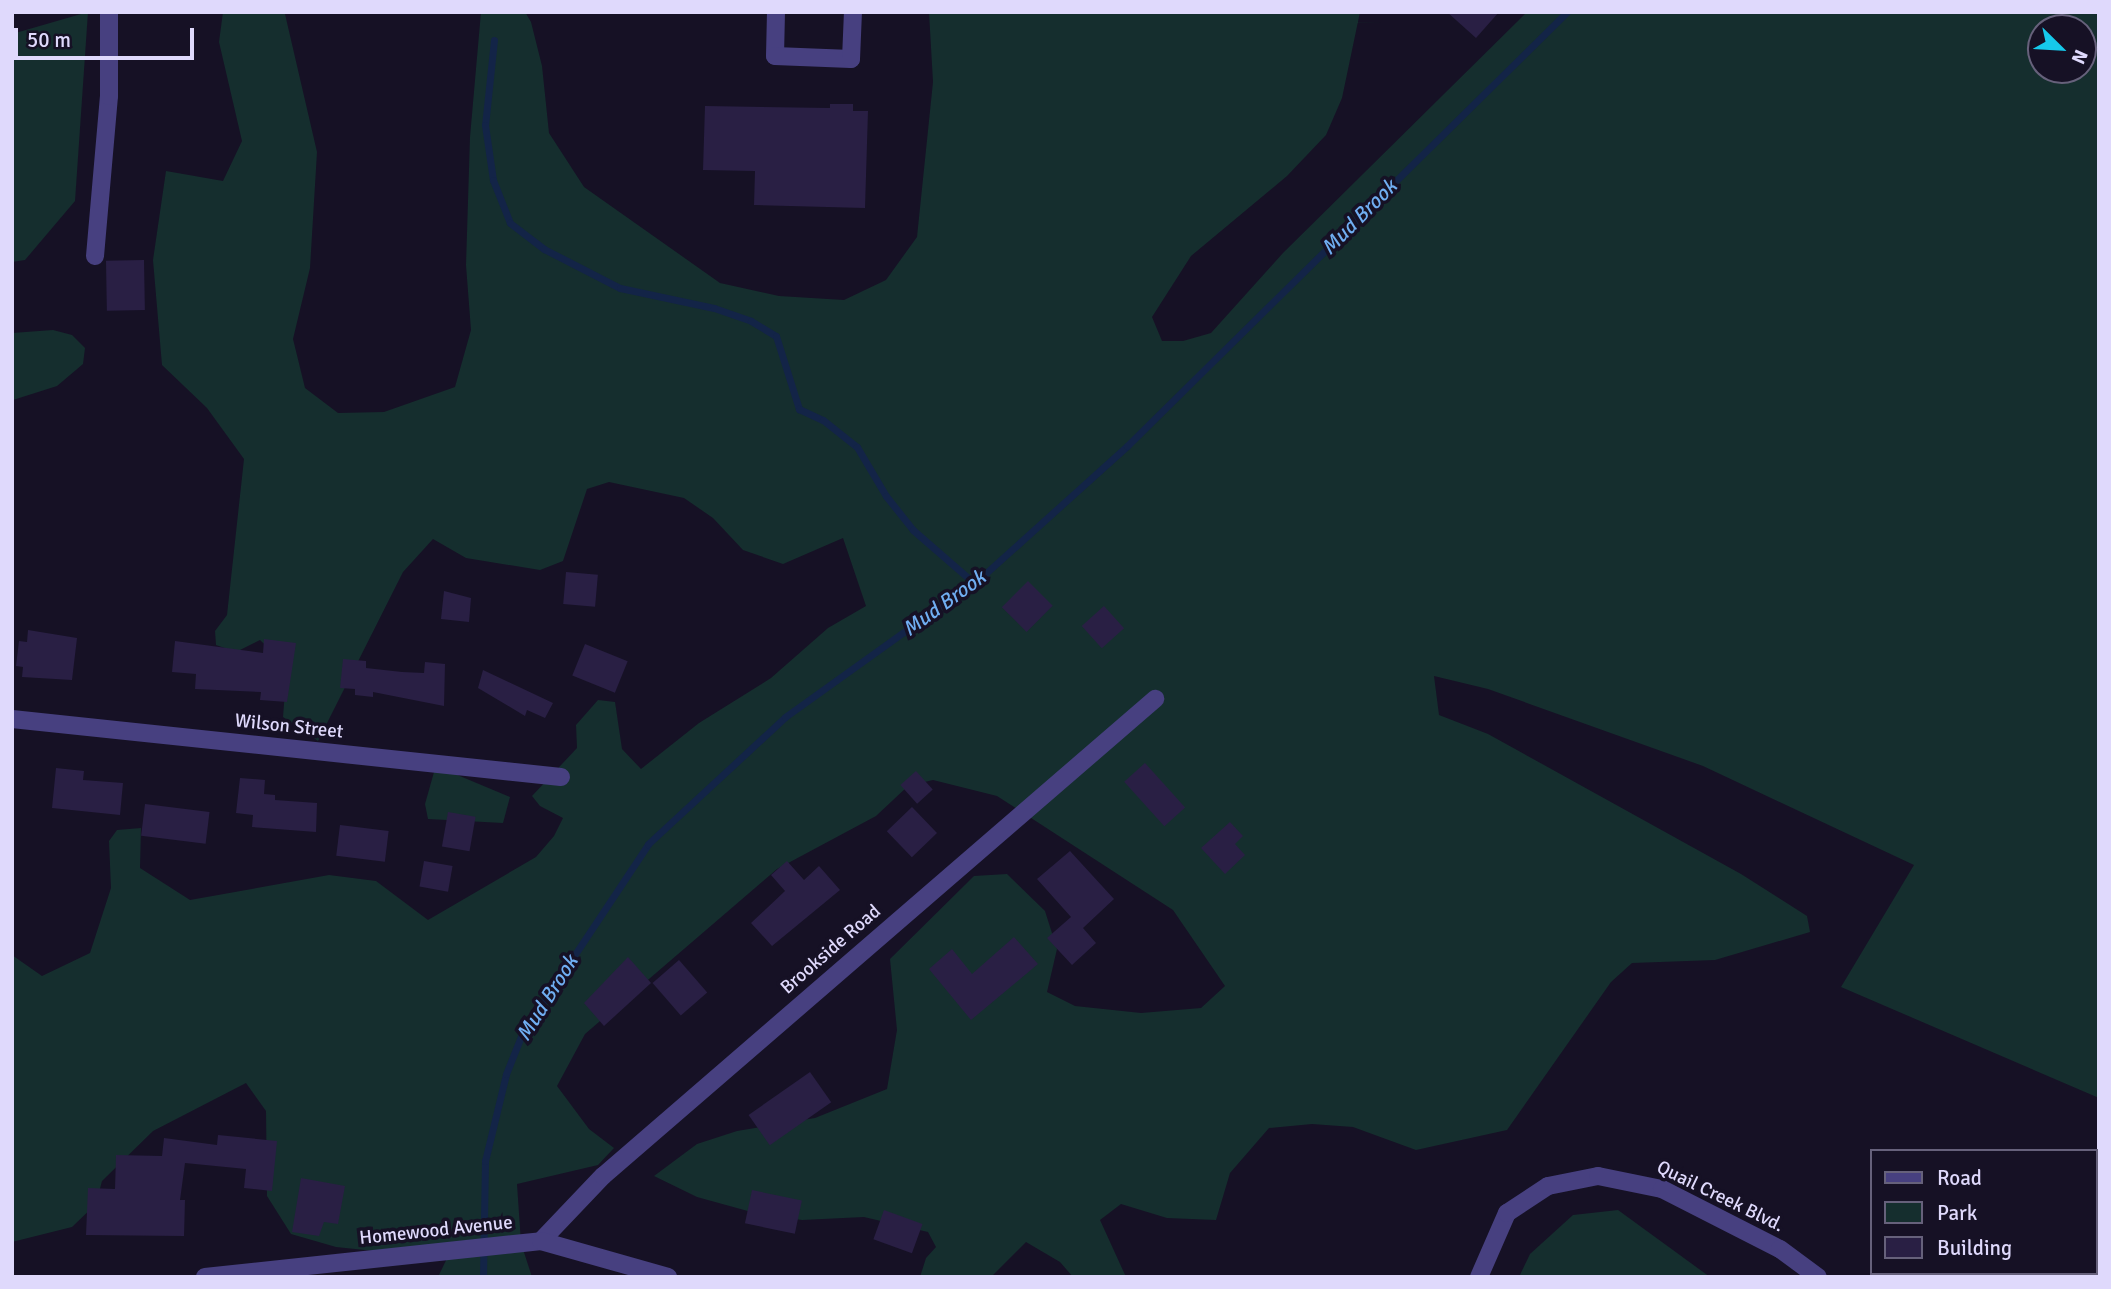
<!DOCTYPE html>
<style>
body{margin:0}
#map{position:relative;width:2111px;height:1289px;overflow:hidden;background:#161125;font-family:Signika,sans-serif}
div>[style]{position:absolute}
.green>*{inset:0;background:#152e2e}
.stream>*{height:7px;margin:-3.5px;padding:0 3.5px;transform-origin:3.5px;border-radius:3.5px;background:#132447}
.building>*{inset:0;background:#291f44;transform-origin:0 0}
.minor>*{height:18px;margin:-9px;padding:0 9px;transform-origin:9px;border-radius:9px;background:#474080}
span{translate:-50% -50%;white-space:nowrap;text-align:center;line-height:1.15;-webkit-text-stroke:7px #161125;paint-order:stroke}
.street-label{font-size:19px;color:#dfd9fc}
.water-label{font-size:21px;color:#70aef2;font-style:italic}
.frame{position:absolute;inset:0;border:14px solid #dfd9fc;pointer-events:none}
.legend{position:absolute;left:1870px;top:1149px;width:228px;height:126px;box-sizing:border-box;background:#161125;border:2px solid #66617b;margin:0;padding:9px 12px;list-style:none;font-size:21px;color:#dfd9fc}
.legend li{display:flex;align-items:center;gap:14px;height:35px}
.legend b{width:35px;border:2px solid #66617b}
.north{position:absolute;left:2027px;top:14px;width:70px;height:70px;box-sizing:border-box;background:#161125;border:2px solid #66617b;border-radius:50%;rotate:114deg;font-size:19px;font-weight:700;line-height:28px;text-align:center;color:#dfd9fc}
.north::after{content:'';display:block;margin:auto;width:24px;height:32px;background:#16c9eb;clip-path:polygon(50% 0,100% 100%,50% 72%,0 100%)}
.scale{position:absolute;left:14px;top:28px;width:180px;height:32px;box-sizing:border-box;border:4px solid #dfd9fc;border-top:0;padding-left:9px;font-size:21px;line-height:24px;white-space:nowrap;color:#dfd9fc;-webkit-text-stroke:5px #161125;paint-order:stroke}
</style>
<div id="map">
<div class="green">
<div style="clip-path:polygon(88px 12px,75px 201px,25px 260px,12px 262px,12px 34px)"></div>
<div style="clip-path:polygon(evenodd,223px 12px,285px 14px,317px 152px,310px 268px,293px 339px,305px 388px,338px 413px,384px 412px,455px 387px,471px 330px,466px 265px,470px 137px,481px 12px,525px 12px,531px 22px,542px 66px,549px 133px,584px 187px,720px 283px,779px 296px,844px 300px,886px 280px,917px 237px,933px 82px,929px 12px,1360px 12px,1342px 98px,1326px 135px,1287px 176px,1191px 256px,1152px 317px,1162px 341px,1183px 341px,1211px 333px,1283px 253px,1527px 12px,2099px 12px,2099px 1098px,1841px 987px,1914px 865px,1703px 766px,1488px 689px,1434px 676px,1439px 715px,1488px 734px,1741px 874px,1807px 916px,1810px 932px,1715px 960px,1632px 963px,1611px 982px,1507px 1130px,1416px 1150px,1353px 1127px,1312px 1124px,1269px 1128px,1230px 1173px,1216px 1220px,1167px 1218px,1121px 1204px,1100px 1220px,1126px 1277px,1073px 1277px,1060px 1262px,1026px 1242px,991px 1277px,920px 1277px,926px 1258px,936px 1247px,928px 1232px,864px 1217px,802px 1220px,755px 1213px,697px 1197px,654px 1176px,697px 1144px,737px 1131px,815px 1118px,887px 1089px,897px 1030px,890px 959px,974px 876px,1007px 874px,1045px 911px,1057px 949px,1047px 992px,1075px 1006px,1141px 1013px,1201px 1008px,1225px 986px,1173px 910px,997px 796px,933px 780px,908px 786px,876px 816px,777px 869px,585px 1034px,557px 1086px,589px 1129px,614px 1148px,598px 1165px,517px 1184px,521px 1243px,532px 1277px,438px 1277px,451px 1250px,384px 1252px,336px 1247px,291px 1234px,267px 1196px,266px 1111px,246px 1083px,153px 1131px,102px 1181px,96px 1204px,72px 1227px,12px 1242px,12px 955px,42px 976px,90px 953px,111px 888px,109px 841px,117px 830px,141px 828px,140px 868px,190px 900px,329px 875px,376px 881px,428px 920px,536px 857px,554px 836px,563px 818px,540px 806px,532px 796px,577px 748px,576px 725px,598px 700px,615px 702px,622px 749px,641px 769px,699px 723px,771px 678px,828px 628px,866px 606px,843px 538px,783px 564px,743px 550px,713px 518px,684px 498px,609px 482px,587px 489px,563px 561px,540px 570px,466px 558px,433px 539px,403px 572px,318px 741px,283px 717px,287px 666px,260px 640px,236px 652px,216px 645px,215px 631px,227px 615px,244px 459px,207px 408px,162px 365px,153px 260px,166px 171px,223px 181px,242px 141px,219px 42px,223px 12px,2041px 28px,2083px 28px,2083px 70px,2041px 70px,2041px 28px)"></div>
<div style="clip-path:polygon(53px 330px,72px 335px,85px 348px,83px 364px,57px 386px,13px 400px,12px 333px)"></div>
<div style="clip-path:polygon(434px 772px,455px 774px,510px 797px,503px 823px,428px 819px,425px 804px)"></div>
<div style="clip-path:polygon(1618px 1210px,1710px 1277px,1519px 1277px,1530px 1254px,1573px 1215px)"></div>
</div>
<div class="stream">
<div style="left:494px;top:40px;width:85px;rotate:96deg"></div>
<div style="left:485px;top:125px;width:56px;rotate:81.7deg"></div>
<div style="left:493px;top:180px;width:46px;rotate:68.4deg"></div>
<div style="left:510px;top:223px;width:43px;rotate:37.4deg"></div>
<div style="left:544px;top:249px;width:85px;rotate:27.2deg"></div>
<div style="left:620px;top:288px;width:96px;rotate:12deg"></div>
<div style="left:714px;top:308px;width:39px;rotate:19deg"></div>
<div style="left:751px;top:321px;width:29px;rotate:31deg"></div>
<div style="left:776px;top:336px;width:77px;rotate:72.5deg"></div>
<div style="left:799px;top:409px;width:26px;rotate:25deg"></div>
<div style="left:823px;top:420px;width:43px;rotate:38.5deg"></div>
<div style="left:857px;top:447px;width:57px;rotate:59.4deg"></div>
<div style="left:886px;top:496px;width:43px;rotate:51.5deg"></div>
<div style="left:913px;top:530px;width:81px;rotate:41deg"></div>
<div style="left:483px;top:1277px;width:116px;rotate:-89deg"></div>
<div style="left:485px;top:1161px;width:89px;rotate:-76.4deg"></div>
<div style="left:506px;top:1074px;width:43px;rotate:-68.2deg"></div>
<div style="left:522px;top:1034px;width:228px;rotate:-56.4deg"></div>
<div style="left:648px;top:844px;width:187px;rotate:-42.8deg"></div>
<div style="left:785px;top:717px;width:247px;rotate:-35.6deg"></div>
<div style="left:986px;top:573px;width:190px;rotate:-42deg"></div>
<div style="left:1127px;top:446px;width:618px;rotate:-44.61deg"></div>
</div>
<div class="building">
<div style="clip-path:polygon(1447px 12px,1499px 12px,1476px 38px)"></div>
<div style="clip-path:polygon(830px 104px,853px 104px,853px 111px,868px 111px,865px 208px,754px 205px,755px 171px,703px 170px,705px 106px,830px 108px)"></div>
<div style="left:144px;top:260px;width:50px;height:38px;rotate:89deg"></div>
<div style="left:566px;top:572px;width:32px;height:32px;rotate:5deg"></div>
<div style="left:1028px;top:581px;width:35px;height:37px;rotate:45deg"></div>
<div style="clip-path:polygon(444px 591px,471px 598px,469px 622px,441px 619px)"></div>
<div style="left:1104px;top:606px;width:30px;height:30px;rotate:48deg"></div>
<div style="clip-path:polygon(28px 630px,77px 638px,72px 680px,22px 677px,23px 667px,16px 666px,19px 641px,27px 642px)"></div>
<div style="clip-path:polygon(264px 639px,296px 643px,287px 702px,260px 700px,261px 692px,195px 689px,196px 674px,172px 672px,175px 641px,263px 653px)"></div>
<div style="left:585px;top:644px;width:46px;height:34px;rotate:22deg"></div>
<div style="clip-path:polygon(343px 659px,366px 661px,366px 668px,402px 672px,424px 673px,425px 662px,445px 664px,444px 706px,373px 692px,373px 697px,355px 695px,355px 689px,340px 688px)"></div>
<div style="clip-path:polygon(483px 670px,553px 703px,545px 718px,527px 710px,525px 716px,478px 688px)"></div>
<div style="left:1145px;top:763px;width:60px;height:28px;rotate:48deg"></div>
<div style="clip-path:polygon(56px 768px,84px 771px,83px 780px,123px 783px,120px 815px,52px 808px)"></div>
<div style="left:916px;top:771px;width:25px;height:21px;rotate:48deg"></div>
<div style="clip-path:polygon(240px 778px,265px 780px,264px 794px,275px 795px,275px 800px,317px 803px,316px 832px,252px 827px,253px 815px,236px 813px)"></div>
<div style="left:145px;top:804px;width:65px;height:32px;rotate:7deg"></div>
<div style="left:912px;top:807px;width:36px;height:35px;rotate:46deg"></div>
<div style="left:448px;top:812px;width:28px;height:35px;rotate:10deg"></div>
<div style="clip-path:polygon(1230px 822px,1243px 836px,1235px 844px,1245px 855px,1225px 874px,1201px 848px)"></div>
<div style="left:340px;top:825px;width:49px;height:31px;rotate:7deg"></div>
<div style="clip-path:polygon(1070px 851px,1114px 899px,1083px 928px,1096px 943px,1072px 965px,1047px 938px,1071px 917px,1037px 879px)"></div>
<div style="left:424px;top:861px;width:29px;height:26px;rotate:10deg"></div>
<div style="clip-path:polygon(787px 861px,804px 880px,819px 866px,840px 890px,772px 946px,751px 923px,785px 891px,771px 875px)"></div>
<div style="clip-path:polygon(1014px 937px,1038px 964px,971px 1020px,929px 969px,952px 949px,972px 974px)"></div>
<div style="clip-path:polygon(628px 957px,651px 983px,604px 1026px,584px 1003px)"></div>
<div style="left:679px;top:960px;width:43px;height:35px;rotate:49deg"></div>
<div style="left:810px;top:1072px;width:37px;height:75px;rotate:55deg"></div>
<div style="clip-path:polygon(218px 1135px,277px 1141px,272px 1191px,244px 1188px,246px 1169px,185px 1163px,180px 1200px,185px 1200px,184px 1236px,86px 1235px,88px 1188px,115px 1189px,116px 1155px,162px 1156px,164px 1138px,217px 1145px)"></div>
<div style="clip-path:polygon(301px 1178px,345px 1186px,338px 1224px,324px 1222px,319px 1236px,292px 1232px)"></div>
<div style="left:752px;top:1190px;width:51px;height:34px;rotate:12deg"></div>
<div style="left:884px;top:1210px;width:41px;height:31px;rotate:20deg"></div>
</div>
<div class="minor">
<div style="left:776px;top:12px;width:44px;rotate:91.3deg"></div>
<div style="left:775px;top:56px;width:76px;rotate:2.3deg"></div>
<div style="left:851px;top:59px;width:47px;rotate:-87.6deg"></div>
<div style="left:95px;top:256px;width:161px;rotate:-85deg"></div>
<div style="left:109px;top:96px;width:84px;rotate:-90deg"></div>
<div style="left:12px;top:719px;width:552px;rotate:6.03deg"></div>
<div style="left:541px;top:1241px;width:90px;rotate:-46.4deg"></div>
<div style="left:603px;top:1176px;width:730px;rotate:-40.83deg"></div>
<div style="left:205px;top:1277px;width:338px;rotate:-6.1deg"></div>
<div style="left:541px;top:1241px;width:132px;rotate:15.8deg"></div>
<div style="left:1479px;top:1277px;width:70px;rotate:-66.4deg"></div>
<div style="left:1507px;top:1213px;width:49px;rotate:-33.4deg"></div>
<div style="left:1548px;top:1186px;width:51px;rotate:-11.3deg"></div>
<div style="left:1598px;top:1176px;width:65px;rotate:11.5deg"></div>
<div style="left:1662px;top:1189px;width:132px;rotate:27deg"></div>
<div style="left:1780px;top:1249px;width:47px;rotate:36.4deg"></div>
</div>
<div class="street-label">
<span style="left:289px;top:727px;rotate:6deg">Wilson Street</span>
<span style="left:831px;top:950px;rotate:-41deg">Brookside Road</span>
<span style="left:1720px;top:1197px;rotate:26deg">Quail Creek Blvd.</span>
<span style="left:436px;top:1231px;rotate:-6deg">Homewood Avenue</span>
</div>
<div class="water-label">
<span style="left:1359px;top:217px;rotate:-45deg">Mud Brook</span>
<span style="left:944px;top:603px;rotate:-36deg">Mud Brook</span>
<span style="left:547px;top:998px;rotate:-58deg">Mud Brook</span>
</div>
<div class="frame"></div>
<ul class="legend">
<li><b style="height:9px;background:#474080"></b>Road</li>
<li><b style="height:19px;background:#152e2e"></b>Park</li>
<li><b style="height:19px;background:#291f44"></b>Building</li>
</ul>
<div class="north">N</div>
<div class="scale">50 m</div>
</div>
